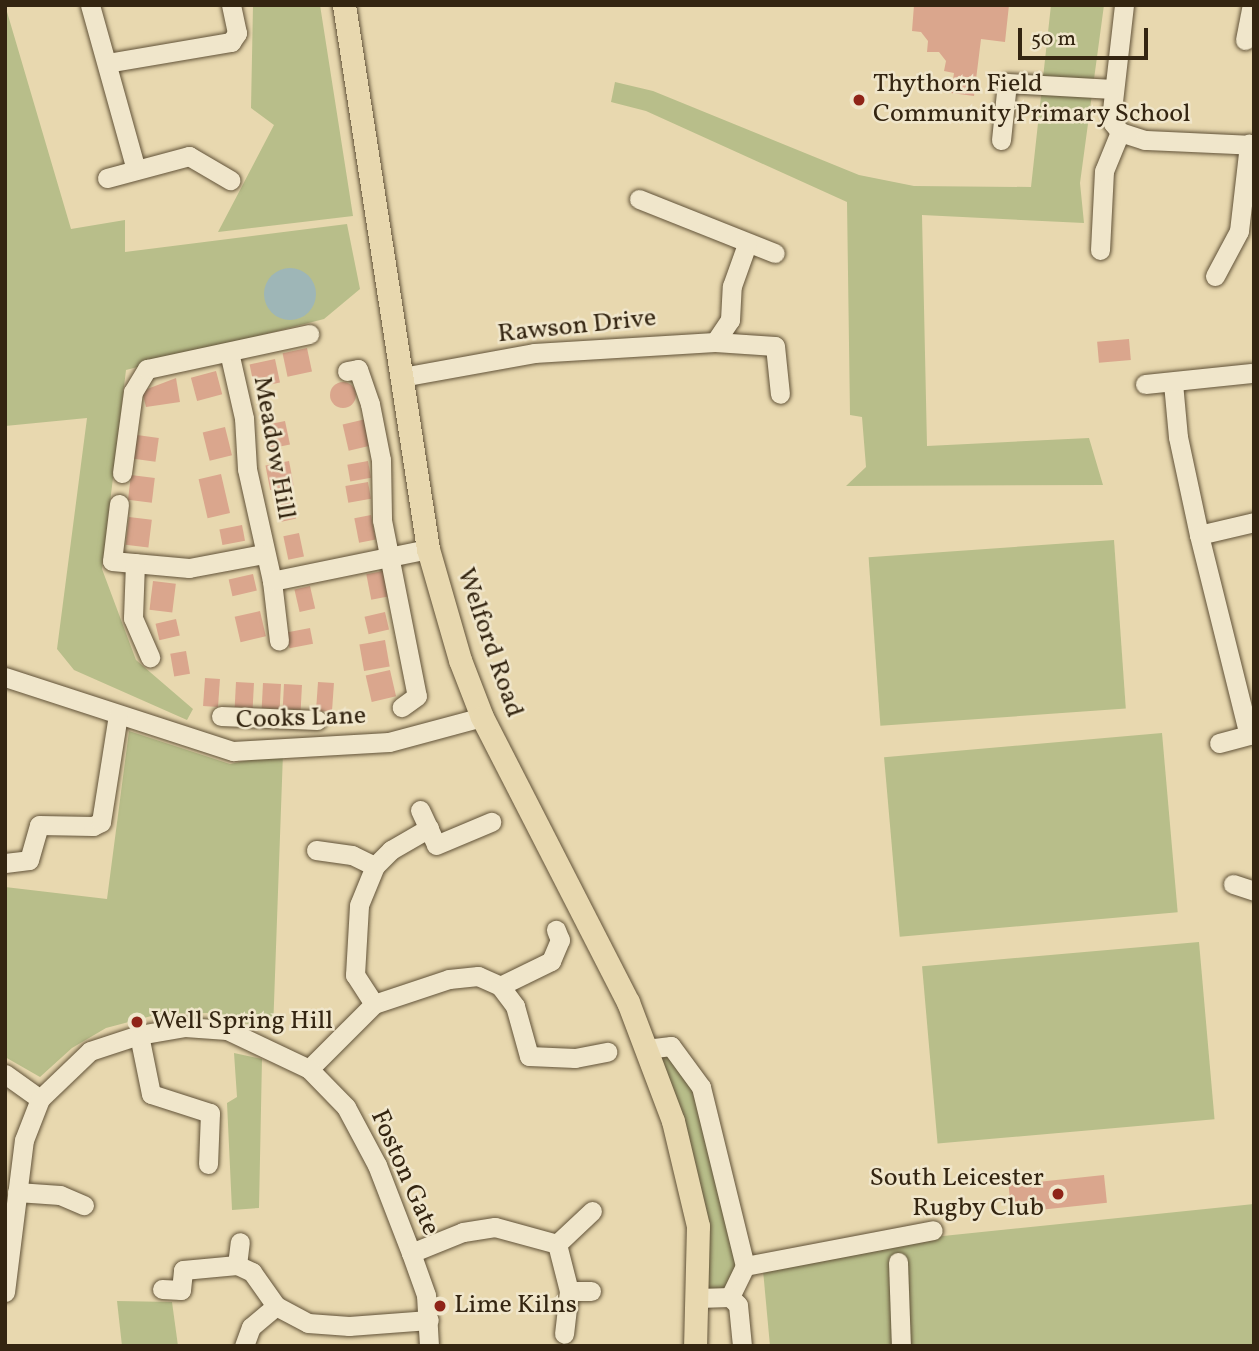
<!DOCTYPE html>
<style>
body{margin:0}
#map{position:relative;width:1259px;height:1351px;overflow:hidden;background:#e8d8af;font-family:Vollkorn,serif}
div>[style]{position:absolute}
.green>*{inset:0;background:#b8be8a;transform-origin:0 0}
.water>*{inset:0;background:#9eb6b7}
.round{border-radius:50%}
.building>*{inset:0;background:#daa68d;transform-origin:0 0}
.roads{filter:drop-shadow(0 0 2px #615238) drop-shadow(0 0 2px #615238)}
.minor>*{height:19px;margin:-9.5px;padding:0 9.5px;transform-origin:9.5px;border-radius:9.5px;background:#f0e6cb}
.major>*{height:23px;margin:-11.5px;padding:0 11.5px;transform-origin:11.5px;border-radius:11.5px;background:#e8d8af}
.dots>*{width:19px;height:19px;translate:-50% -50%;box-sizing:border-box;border:4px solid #f0e6cb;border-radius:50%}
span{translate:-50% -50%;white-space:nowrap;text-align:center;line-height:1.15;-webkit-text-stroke:5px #f0e6cb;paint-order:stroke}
.poi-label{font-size:26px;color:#342511}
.left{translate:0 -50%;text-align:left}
.right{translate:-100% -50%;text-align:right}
.street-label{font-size:26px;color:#342511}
.frame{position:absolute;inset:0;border:7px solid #342511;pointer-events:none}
.scale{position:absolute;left:1018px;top:28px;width:130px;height:32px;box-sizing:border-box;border:4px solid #342511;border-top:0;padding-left:9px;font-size:21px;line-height:24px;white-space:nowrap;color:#342511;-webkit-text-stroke:5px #f0e6cb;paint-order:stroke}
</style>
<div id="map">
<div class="green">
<div style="clip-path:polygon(5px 5px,71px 229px,125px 220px,125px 252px,347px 224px,360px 289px,324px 319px,126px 370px,102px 569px,136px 660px,193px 709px,187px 720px,74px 670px,57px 649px,87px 418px,5px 426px)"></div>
<div style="clip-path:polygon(253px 5px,320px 5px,353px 216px,218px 232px,274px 125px,251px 108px)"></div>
<div style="clip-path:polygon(1051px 5px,1104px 5px,1080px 183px,1084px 223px,922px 215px,927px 446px,1089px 438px,1103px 485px,846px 486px,866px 467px,862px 417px,850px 415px,847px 202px,646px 111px,611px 102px,615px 82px,653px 91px,859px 175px,914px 186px,1031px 187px)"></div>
<div style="left:1114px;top:540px;width:169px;height:246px;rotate:86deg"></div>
<div style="clip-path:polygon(129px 731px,230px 764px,283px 753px,273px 1031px,207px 1013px,159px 1014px,106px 1028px,72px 1048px,40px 1077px,5px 1057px,5px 887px,107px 899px)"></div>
<div style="left:1162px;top:733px;width:180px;height:279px;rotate:85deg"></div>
<div style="left:1199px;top:942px;width:178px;height:278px;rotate:85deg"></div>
<div style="clip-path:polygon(671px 1046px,701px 1087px,745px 1266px,730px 1297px,698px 1298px,698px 1226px,646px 1049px)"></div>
<div style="clip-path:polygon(234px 1053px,262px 1059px,259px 1208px,232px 1210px,227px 1103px,237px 1097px)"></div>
<div style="clip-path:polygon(1254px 1204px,1254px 1346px,770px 1346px,763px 1270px,943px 1236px)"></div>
<div style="clip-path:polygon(117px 1301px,172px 1302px,178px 1346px,122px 1346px)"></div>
</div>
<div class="water">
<div class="round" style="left:264px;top:268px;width:52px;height:52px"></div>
</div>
<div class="building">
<div style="clip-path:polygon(914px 5px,1009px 5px,1005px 42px,981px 39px,974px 96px,951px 93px,954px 73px,944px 71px,946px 61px,939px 52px,927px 52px,928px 41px,921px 32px,912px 31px)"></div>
<div style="left:1129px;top:339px;width:21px;height:32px;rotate:85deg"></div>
<div style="left:307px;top:348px;width:24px;height:25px;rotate:78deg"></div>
<div style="left:275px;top:359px;width:24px;height:26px;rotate:78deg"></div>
<div style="left:216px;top:371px;width:24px;height:26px;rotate:75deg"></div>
<div style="clip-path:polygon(176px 378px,180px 402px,146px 407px,142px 391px)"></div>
<div class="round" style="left:330px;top:382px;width:26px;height:26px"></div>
<div style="left:366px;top:419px;width:27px;height:24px;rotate:77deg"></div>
<div style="left:285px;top:421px;width:24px;height:21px;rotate:78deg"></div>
<div style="left:225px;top:427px;width:29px;height:23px;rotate:76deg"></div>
<div style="left:137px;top:435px;width:22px;height:24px;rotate:8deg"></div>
<div style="left:289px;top:461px;width:25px;height:24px;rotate:79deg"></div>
<div style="left:368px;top:461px;width:17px;height:21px;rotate:80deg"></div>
<div style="left:221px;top:474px;width:40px;height:23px;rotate:77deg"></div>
<div style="left:131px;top:475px;width:24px;height:25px;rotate:7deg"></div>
<div style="left:368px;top:482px;width:17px;height:23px;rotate:80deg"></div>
<div style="left:291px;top:496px;width:23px;height:15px;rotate:77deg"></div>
<div style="left:371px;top:515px;width:25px;height:17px;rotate:79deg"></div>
<div style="left:129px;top:517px;width:23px;height:28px;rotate:7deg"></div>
<div style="left:242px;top:525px;width:16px;height:23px;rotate:79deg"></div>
<div style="left:299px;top:533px;width:24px;height:16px;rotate:78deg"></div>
<div style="left:383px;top:571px;width:26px;height:17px;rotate:79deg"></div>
<div style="left:253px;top:574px;width:17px;height:25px;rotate:77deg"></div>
<div style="left:153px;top:581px;width:23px;height:29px;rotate:7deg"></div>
<div style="left:310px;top:586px;width:23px;height:16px;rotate:77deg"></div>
<div style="left:260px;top:611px;width:26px;height:26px;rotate:77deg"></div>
<div style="left:385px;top:612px;width:18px;height:21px;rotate:77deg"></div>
<div style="left:176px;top:619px;width:17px;height:21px;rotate:77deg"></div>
<div style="left:310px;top:628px;width:16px;height:24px;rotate:79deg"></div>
<div style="left:385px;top:640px;width:27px;height:26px;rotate:80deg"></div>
<div style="left:186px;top:651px;width:23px;height:16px;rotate:80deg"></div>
<div style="left:390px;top:670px;width:27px;height:25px;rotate:77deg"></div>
<div style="left:205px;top:678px;width:15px;height:28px;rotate:4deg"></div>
<div style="left:236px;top:682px;width:18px;height:25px;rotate:3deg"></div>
<div style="left:318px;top:682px;width:16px;height:29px;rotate:4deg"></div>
<div style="left:263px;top:683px;width:18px;height:25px;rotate:3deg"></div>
<div style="left:284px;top:684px;width:18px;height:25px;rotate:3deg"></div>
<div style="left:1104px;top:1175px;width:28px;height:96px;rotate:84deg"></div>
</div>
<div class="roads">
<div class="minor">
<div style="left:90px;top:5px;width:171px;rotate:74.4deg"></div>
<div style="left:1124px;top:5px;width:106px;rotate:96.5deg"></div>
<div style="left:1112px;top:110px;width:13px;rotate:86deg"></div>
<div style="left:1113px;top:123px;width:11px;rotate:52deg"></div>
<div style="left:1120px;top:132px;width:26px;rotate:18deg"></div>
<div style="left:1145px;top:140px;width:109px;rotate:2.6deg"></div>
<div style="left:1245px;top:40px;width:36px;rotate:-79deg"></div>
<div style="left:107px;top:63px;width:126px;rotate:-9.6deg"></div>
<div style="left:231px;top:42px;width:11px;rotate:-56deg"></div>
<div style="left:237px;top:33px;width:29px;rotate:-102deg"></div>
<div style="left:1001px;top:140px;width:57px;rotate:-84deg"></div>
<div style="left:1007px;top:83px;width:106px;rotate:3.2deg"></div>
<div style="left:107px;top:178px;width:85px;rotate:-15deg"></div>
<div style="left:189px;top:156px;width:48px;rotate:30.3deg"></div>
<div style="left:639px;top:199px;width:146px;rotate:21.7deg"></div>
<div style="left:1100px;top:250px;width:79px;rotate:-87.1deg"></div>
<div style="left:1104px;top:171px;width:42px;rotate:-67.7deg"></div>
<div style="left:1215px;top:276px;width:51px;rotate:-61.9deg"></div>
<div style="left:1239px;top:231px;width:88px;rotate:-83.4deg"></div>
<div style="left:715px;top:342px;width:27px;rotate:-56deg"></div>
<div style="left:730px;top:320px;width:34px;rotate:-87deg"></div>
<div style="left:732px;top:286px;width:45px;rotate:-70.3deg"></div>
<div style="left:229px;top:352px;width:68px;rotate:77.2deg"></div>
<div style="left:244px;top:418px;width:51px;rotate:86.6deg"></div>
<div style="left:247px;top:469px;width:115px;rotate:77.4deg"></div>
<div style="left:272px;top:581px;width:60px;rotate:83.3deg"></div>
<div style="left:347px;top:371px;width:11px;rotate:-10deg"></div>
<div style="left:358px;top:369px;width:37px;rotate:71deg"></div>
<div style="left:370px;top:404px;width:57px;rotate:78.9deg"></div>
<div style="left:381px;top:460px;width:60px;rotate:89deg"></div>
<div style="left:382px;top:520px;width:179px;rotate:78.8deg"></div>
<div style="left:417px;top:696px;width:19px;rotate:144deg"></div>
<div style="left:402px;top:377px;width:134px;rotate:-10.3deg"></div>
<div style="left:534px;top:353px;width:181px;rotate:-3.5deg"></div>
<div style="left:715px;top:342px;width:60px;rotate:3.8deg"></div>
<div style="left:775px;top:346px;width:48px;rotate:84.1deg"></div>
<div style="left:1173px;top:383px;width:54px;rotate:84.7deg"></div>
<div style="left:1178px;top:437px;width:100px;rotate:77.9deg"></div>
<div style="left:1199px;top:535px;width:206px;rotate:76deg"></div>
<div style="left:1249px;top:735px;width:31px;rotate:165deg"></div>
<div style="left:1145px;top:384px;width:107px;rotate:-5.9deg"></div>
<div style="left:122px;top:473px;width:82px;rotate:-82.3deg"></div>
<div style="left:133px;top:392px;width:27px;rotate:-59deg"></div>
<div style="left:147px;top:369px;width:166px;rotate:-12.2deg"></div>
<div style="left:119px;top:504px;width:57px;rotate:97deg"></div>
<div style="left:112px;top:561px;width:77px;rotate:5.2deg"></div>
<div style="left:189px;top:568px;width:75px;rotate:-10.7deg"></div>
<div style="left:1199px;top:535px;width:57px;rotate:-13.3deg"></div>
<div style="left:135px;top:563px;width:55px;rotate:92.1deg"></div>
<div style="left:133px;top:618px;width:43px;rotate:66.4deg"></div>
<div style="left:272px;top:581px;width:159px;rotate:-11.6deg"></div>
<div style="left:5px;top:677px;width:240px;rotate:18deg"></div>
<div style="left:233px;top:751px;width:156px;rotate:-3.3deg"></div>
<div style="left:389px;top:742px;width:96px;rotate:-15deg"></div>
<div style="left:221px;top:716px;width:96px;rotate:2.4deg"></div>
<div style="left:420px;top:810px;width:38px;rotate:65deg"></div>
<div style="left:436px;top:845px;width:60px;rotate:-22.7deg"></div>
<div style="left:316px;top:850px;width:36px;rotate:8deg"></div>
<div style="left:352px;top:855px;width:25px;rotate:26deg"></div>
<div style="left:5px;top:863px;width:24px;rotate:-7deg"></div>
<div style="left:29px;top:860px;width:36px;rotate:-74deg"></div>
<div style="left:39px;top:825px;width:54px;rotate:1.1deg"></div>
<div style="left:93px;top:826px;width:9px;rotate:-27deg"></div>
<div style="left:101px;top:822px;width:108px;rotate:-81deg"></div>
<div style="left:1233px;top:884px;width:22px;rotate:18deg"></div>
<div style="left:500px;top:986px;width:57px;rotate:-26.1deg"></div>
<div style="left:551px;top:961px;width:23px;rotate:-67deg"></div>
<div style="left:560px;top:940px;width:11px;rotate:-112deg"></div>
<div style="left:374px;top:1004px;width:35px;rotate:-123deg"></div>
<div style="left:355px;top:975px;width:70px;rotate:-86.7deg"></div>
<div style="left:359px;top:905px;width:42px;rotate:-67.7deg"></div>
<div style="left:375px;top:866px;width:23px;rotate:-45deg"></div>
<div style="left:391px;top:850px;width:44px;rotate:-30.1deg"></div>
<div style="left:139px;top:1035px;width:60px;rotate:78.5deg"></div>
<div style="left:151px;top:1094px;width:62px;rotate:17.9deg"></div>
<div style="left:210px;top:1113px;width:51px;rotate:92.2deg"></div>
<div style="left:646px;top:1049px;width:25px;rotate:-7deg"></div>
<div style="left:671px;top:1046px;width:51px;rotate:53.8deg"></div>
<div style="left:701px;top:1087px;width:184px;rotate:76.2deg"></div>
<div style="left:745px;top:1266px;width:34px;rotate:116deg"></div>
<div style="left:730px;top:1297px;width:32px;rotate:178deg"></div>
<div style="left:309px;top:1069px;width:92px;rotate:-45deg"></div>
<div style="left:374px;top:1004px;width:79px;rotate:-18.4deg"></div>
<div style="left:449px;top:979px;width:29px;rotate:-6deg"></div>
<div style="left:478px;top:976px;width:24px;rotate:24deg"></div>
<div style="left:500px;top:986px;width:25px;rotate:53deg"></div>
<div style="left:515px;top:1006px;width:52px;rotate:74.4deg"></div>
<div style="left:529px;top:1056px;width:46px;rotate:2.5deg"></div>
<div style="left:575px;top:1058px;width:33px;rotate:-11deg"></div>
<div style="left:5px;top:1074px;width:43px;rotate:35.5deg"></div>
<div style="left:17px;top:1192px;width:43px;rotate:4deg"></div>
<div style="left:60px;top:1195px;width:26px;rotate:23deg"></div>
<div style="left:557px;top:1244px;width:48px;rotate:-43.3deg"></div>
<div style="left:411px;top:1253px;width:56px;rotate:-22deg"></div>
<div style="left:463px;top:1232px;width:32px;rotate:-9deg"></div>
<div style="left:495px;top:1227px;width:64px;rotate:15.3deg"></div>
<div style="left:557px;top:1244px;width:49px;rotate:75.7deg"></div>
<div style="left:569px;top:1291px;width:43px;rotate:96.6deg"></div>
<div style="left:898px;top:1262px;width:84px;rotate:88deg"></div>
<div style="left:237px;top:1265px;width:23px;rotate:-83deg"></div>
<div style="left:745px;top:1266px;width:191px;rotate:-10.8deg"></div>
<div style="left:162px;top:1289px;width:19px;rotate:3deg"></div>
<div style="left:181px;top:1290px;width:20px;rotate:-84deg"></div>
<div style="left:183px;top:1270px;width:54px;rotate:-5.3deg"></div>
<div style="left:237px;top:1265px;width:17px;rotate:25deg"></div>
<div style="left:252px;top:1272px;width:42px;rotate:54.8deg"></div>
<div style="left:276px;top:1306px;width:36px;rotate:28deg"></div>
<div style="left:308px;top:1323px;width:41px;rotate:4.2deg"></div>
<div style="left:349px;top:1326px;width:80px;rotate:-4.3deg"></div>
<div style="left:569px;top:1291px;width:22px"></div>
<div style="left:5px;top:1292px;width:153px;rotate:-82.9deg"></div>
<div style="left:24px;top:1140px;width:44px;rotate:-68.7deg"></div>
<div style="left:40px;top:1099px;width:69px;rotate:-43.8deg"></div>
<div style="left:90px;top:1051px;width:52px;rotate:-18.1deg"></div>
<div style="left:139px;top:1035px;width:47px;rotate:-9.9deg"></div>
<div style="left:185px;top:1027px;width:42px;rotate:4.1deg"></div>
<div style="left:227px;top:1030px;width:91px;rotate:25.4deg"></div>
<div style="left:309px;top:1069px;width:53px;rotate:45.8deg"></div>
<div style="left:346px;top:1107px;width:66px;rotate:61.9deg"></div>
<div style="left:377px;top:1165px;width:94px;rotate:68.9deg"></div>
<div style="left:411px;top:1253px;width:45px;rotate:70.3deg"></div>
<div style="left:426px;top:1295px;width:51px;rotate:86.6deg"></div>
<div style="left:730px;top:1297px;width:11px;rotate:45deg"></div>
<div style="left:738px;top:1305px;width:41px;rotate:84.4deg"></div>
<div style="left:244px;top:1346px;width:20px;rotate:-70deg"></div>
<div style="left:251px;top:1327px;width:33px;rotate:-40deg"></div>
</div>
<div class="major">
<div style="left:344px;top:5px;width:550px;rotate:81.22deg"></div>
<div style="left:428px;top:549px;width:116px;rotate:73.9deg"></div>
<div style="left:460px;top:660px;width:61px;rotate:68.9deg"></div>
<div style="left:482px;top:717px;width:320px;rotate:62.9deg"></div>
<div style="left:628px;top:1002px;width:127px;rotate:69.3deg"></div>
<div style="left:673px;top:1121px;width:108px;rotate:76.6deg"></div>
<div style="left:698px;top:1226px;width:120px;rotate:91.4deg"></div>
</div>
</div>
<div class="dots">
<div style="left:859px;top:100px;background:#8f2418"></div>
<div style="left:137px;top:1022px;background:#8f2418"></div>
<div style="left:1058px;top:1194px;background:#8f2418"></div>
<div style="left:440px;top:1306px;background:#8f2418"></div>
</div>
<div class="poi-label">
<span class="left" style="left:873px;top:100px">Thythorn Field<br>Community Primary School</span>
<span class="left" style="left:151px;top:1022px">Well Spring Hill</span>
<span class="right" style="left:1044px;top:1194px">South Leicester<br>Rugby Club</span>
<span class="left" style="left:454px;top:1306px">Lime Kilns</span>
</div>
<div class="street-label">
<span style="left:577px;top:327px;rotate:-6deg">Rawson Drive</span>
<span style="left:273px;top:448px;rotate:80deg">Meadow Hill</span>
<span style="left:489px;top:643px;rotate:71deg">Welford Road</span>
<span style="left:301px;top:719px;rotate:-2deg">Cooks Lane</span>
<span style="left:404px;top:1173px;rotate:66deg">Foston Gate</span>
</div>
<div class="frame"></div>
<div class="scale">50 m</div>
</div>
